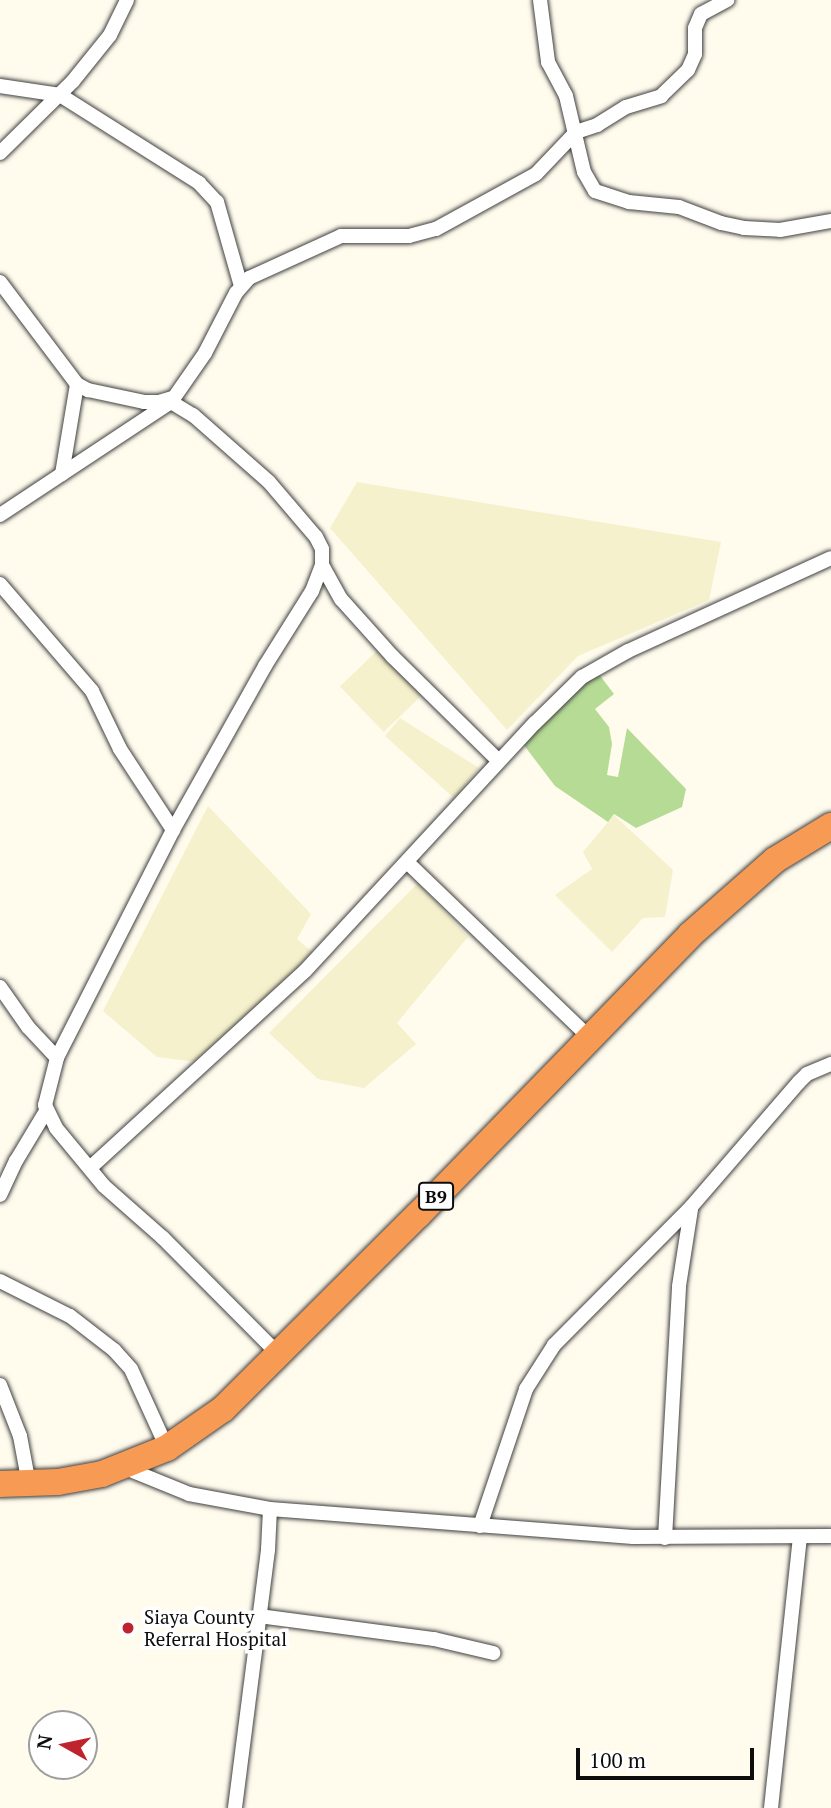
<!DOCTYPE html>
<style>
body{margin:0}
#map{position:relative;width:831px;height:1808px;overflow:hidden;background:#fffbed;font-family:"PT Serif",serif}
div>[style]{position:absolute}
.farmland>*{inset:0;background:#f5f1cd;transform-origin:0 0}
.forest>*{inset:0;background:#b6db95}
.roads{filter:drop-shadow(0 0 2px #404040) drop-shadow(0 0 2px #404040)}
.street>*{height:14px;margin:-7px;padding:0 7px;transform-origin:7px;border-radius:7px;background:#fff}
.highway>*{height:26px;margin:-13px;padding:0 13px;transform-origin:13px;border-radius:13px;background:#f79a53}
.dots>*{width:19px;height:19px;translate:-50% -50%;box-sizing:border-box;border:4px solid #fff;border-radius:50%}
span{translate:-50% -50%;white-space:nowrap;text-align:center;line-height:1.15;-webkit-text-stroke:7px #fff;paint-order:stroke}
.shield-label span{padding:2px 5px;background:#fff;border:2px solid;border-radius:5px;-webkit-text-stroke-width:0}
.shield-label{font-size:18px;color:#0d0d0d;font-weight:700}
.poi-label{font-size:19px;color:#0d0d0d}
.left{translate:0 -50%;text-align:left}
.north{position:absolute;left:28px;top:1710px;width:70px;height:70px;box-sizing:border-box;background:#fff;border:2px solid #9e9e9e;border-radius:50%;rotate:279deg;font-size:19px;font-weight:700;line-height:28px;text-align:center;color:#0d0d0d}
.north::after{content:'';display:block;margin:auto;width:24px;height:32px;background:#bf232e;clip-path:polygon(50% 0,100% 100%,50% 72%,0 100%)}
.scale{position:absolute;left:576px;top:1748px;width:178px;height:32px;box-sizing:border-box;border:4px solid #0d0d0d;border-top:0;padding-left:9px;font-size:21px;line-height:24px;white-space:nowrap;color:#0d0d0d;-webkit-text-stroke:5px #fff;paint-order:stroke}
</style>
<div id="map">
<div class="farmland">
<div style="clip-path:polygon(357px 482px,721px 542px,709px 600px,578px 656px,507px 730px,330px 528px)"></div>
<div style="left:381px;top:647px;width:63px;height:57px;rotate:46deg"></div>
<div style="clip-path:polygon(400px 718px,479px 768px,454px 798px,385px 736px)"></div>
<div style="clip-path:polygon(208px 806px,311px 914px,297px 939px,318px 957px,197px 1062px,157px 1057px,103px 1011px)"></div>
<div style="clip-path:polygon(614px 815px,673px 870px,665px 917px,643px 918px,612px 952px,555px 895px,592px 869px,583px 852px)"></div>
<div style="clip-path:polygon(418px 883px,468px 937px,397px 1023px,416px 1044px,364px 1088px,318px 1079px,269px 1033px)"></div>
</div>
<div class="forest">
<div style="clip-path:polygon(598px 673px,614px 694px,595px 709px,609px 727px,612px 744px,607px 775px,618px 777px,627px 728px,686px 789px,682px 807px,636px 828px,614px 814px,608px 822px,555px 786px,517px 736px)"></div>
</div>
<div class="roads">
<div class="street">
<div style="left:540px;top:0;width:63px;rotate:82.6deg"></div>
<div style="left:548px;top:62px;width:38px;rotate:62deg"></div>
<div style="left:566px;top:96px;width:78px;rotate:76.7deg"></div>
<div style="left:584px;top:172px;width:22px;rotate:60deg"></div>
<div style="left:595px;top:191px;width:36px;rotate:18deg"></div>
<div style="left:629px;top:202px;width:50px;rotate:5.7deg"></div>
<div style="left:679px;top:207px;width:45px;rotate:20.9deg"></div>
<div style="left:721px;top:223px;width:24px;rotate:12deg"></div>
<div style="left:744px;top:228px;width:36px;rotate:3deg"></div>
<div style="left:780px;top:230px;width:52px;rotate:-10deg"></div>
<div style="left:0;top:86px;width:61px;rotate:8.5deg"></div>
<div style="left:60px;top:95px;width:165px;rotate:32.3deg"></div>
<div style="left:199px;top:183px;width:26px;rotate:47deg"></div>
<div style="left:217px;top:202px;width:87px;rotate:74.1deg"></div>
<div style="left:0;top:153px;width:103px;rotate:-44.6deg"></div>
<div style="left:73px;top:81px;width:59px;rotate:-51.2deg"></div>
<div style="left:110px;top:35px;width:39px;rotate:-64deg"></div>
<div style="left:0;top:282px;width:128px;rotate:53deg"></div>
<div style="left:77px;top:384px;width:13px;rotate:29deg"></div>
<div style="left:88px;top:390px;width:57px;rotate:12.1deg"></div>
<div style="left:144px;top:402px;width:15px"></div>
<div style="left:159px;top:402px;width:14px;rotate:-17deg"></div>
<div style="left:171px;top:402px;width:26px;rotate:31deg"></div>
<div style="left:193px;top:415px;width:101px;rotate:41.4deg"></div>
<div style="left:269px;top:482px;width:72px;rotate:49.5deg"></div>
<div style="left:316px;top:537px;width:13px;rotate:63deg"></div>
<div style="left:322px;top:549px;width:16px;rotate:90deg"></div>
<div style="left:322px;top:565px;width:28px;rotate:111deg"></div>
<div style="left:312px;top:591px;width:89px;rotate:122.1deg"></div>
<div style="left:265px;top:666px;width:188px;rotate:119.3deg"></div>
<div style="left:173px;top:830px;width:256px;rotate:117deg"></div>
<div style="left:57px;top:1058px;width:49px;rotate:104.3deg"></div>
<div style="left:45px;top:1105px;width:25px;rotate:64deg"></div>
<div style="left:56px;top:1128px;width:75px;rotate:50.4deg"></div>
<div style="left:104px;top:1186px;width:79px;rotate:41.4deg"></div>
<div style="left:163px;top:1238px;width:165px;rotate:45.2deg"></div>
<div style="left:62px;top:474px;width:91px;rotate:-80.5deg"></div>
<div style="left:0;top:515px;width:205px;rotate:-33.5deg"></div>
<div style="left:171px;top:402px;width:60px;rotate:-55.2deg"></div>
<div style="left:205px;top:353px;width:68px;rotate:-62.7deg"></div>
<div style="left:236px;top:293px;width:20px;rotate:-49deg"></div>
<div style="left:249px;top:278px;width:101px;rotate:-24.5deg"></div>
<div style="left:341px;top:236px;width:68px"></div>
<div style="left:409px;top:236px;width:28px;rotate:-15deg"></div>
<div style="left:436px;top:229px;width:114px;rotate:-28.8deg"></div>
<div style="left:536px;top:174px;width:58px;rotate:-46.4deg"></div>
<div style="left:576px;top:132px;width:22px;rotate:-18deg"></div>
<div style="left:597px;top:125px;width:34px;rotate:-32deg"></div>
<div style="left:626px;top:107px;width:37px;rotate:-17deg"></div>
<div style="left:661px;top:96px;width:37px;rotate:-44deg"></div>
<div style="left:688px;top:70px;width:17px;rotate:-66deg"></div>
<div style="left:695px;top:54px;width:26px;rotate:-90deg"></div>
<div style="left:695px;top:28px;width:15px;rotate:-67deg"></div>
<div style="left:701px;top:14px;width:30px;rotate:-28deg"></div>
<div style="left:322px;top:565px;width:39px;rotate:61deg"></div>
<div style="left:341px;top:599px;width:78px;rotate:48.1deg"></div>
<div style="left:393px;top:657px;width:148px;rotate:44.5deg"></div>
<div style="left:0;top:584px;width:141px;rotate:49.3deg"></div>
<div style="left:92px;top:691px;width:64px;rotate:64.2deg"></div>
<div style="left:120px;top:749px;width:97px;rotate:56.8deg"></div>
<div style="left:407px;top:862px;width:252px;rotate:43.9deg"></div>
<div style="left:0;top:987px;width:49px;rotate:55deg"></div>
<div style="left:28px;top:1027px;width:42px;rotate:46.9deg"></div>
<div style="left:91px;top:1167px;width:290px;rotate:-42.5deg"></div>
<div style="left:305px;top:971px;width:338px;rotate:-47.2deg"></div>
<div style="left:535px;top:723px;width:66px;rotate:-44.4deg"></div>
<div style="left:582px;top:677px;width:53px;rotate:-29.5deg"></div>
<div style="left:628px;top:651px;width:223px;rotate:-24.6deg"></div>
<div style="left:0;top:1195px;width:38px;rotate:-65deg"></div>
<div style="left:16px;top:1161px;width:58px;rotate:-59deg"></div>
<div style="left:0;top:1281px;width:78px;rotate:26.6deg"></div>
<div style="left:70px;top:1316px;width:56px;rotate:37.7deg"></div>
<div style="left:114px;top:1350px;width:25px;rotate:48deg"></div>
<div style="left:131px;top:1369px;width:87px;rotate:65.5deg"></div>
<div style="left:0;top:1385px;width:55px;rotate:68.6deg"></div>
<div style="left:20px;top:1436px;width:49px;rotate:79.4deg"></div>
<div style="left:123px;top:1467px;width:71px;rotate:22.2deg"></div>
<div style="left:189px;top:1494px;width:82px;rotate:10.5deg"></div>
<div style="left:270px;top:1509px;width:41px;rotate:92.8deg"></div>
<div style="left:268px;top:1550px;width:260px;rotate:97.3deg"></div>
<div style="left:270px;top:1509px;width:364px;rotate:4.4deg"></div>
<div style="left:633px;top:1537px;width:198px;rotate:-0.3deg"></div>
<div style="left:480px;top:1526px;width:145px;rotate:-71.4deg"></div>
<div style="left:526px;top:1389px;width:52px;rotate:-57.5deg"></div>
<div style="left:554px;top:1345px;width:194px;rotate:-45.2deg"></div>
<div style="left:691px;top:1207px;width:165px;rotate:-49.2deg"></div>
<div style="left:799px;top:1082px;width:11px;rotate:-45deg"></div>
<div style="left:807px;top:1074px;width:26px;rotate:-23deg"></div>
<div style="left:665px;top:1538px;width:252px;rotate:-86.8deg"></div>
<div style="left:679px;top:1286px;width:78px;rotate:-81.1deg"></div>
<div style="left:259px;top:1616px;width:177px;rotate:7.5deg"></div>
<div style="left:434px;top:1639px;width:61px;rotate:13.3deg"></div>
<div style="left:771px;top:1808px;width:272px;rotate:-83.9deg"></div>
</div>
<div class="highway">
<div style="left:0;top:1484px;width:58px;rotate:-2deg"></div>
<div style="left:58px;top:1482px;width:45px;rotate:-10.3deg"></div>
<div style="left:102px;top:1474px;width:70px;rotate:-21.8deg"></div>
<div style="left:167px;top:1448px;width:68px;rotate:-34.9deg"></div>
<div style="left:223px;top:1409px;width:275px;rotate:-44.9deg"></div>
<div style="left:418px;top:1215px;width:390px;rotate:-45.8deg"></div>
<div style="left:690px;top:935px;width:113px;rotate:-41.4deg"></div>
<div style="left:775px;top:860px;width:66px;rotate:-31.3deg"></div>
</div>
</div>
<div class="dots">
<div style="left:128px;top:1628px;background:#bf232e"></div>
</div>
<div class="shield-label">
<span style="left:436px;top:1196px">B9</span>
</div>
<div class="poi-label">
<span class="left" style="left:144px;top:1628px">Siaya County<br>Referral Hospital</span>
</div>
<div class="north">N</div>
<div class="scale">100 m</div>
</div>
